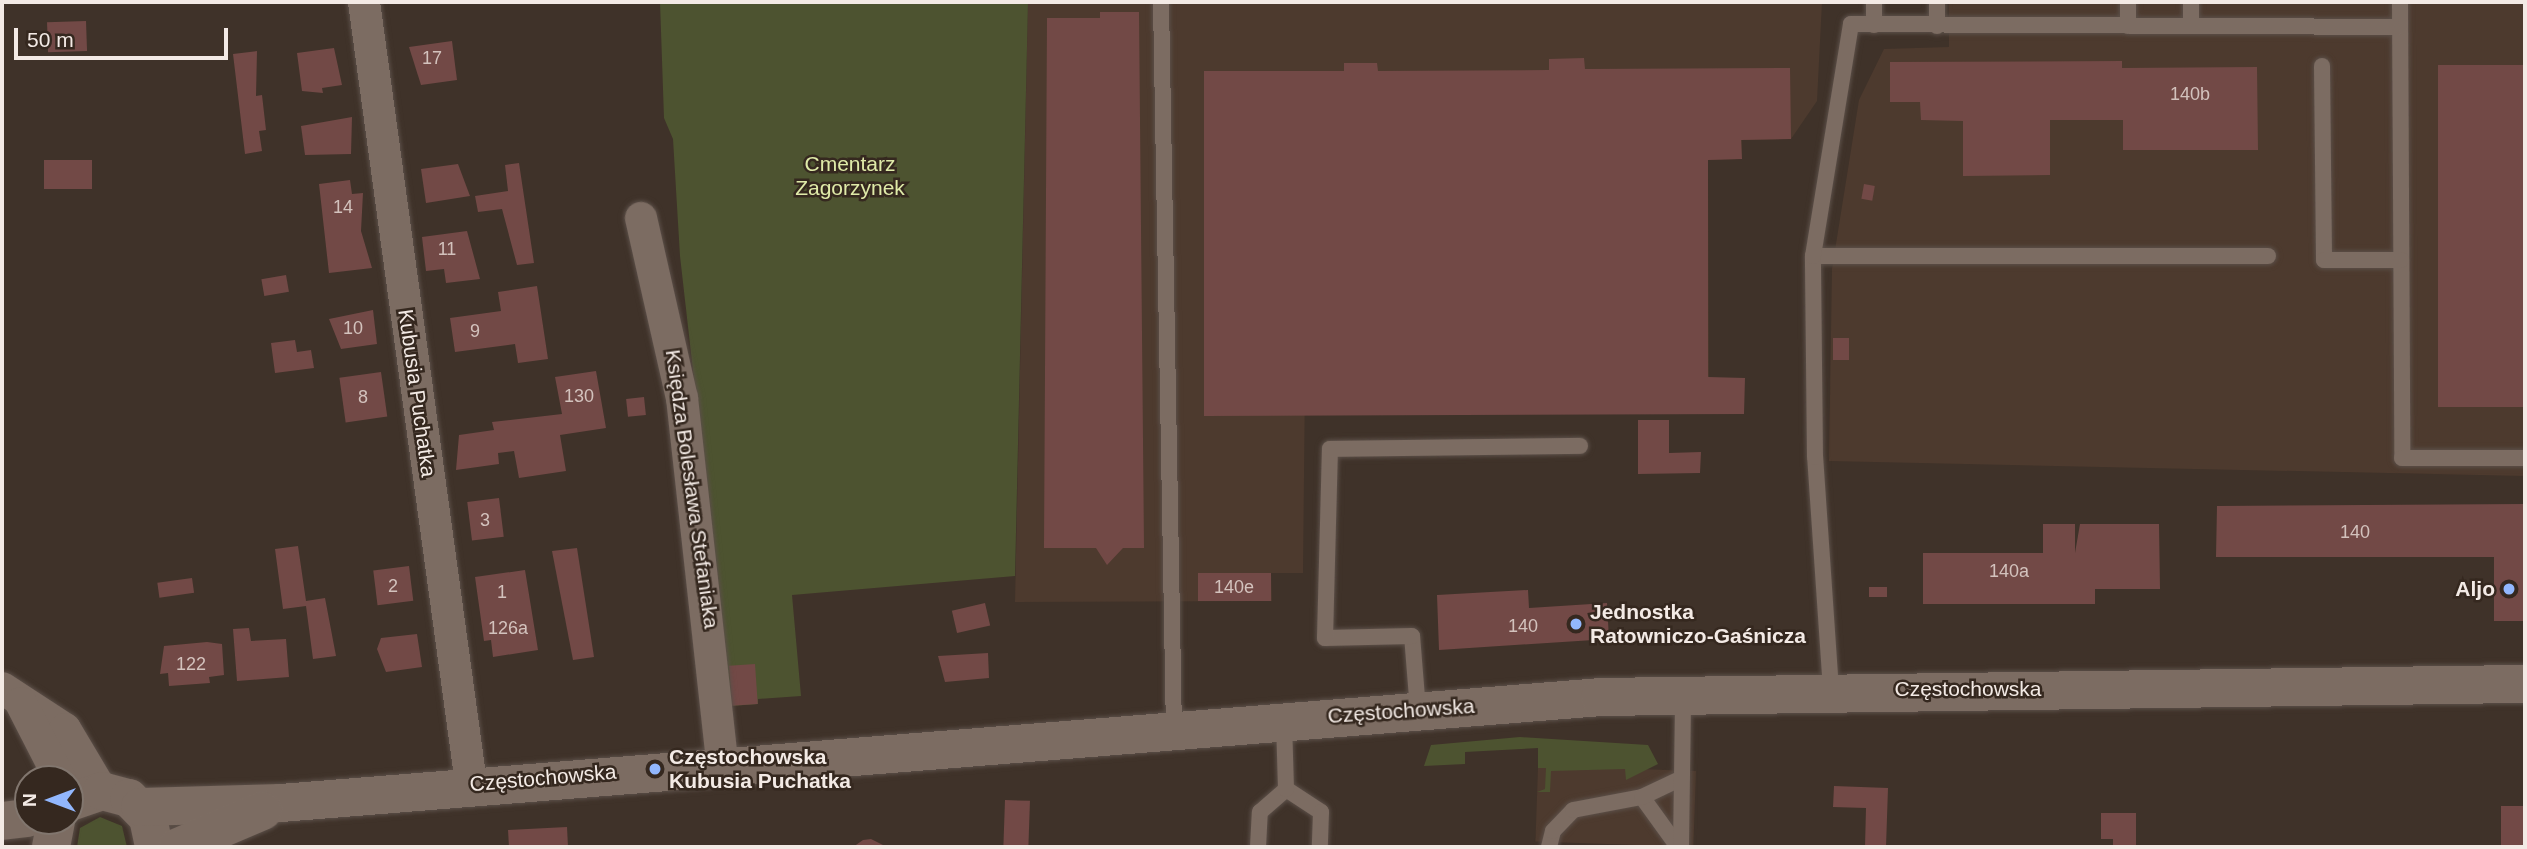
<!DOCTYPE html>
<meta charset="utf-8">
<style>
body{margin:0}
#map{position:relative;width:2527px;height:849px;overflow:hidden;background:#3f3229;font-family:Helvetica,sans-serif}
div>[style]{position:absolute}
.built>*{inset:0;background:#4d3a2e;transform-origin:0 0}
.green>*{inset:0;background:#4d5330}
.building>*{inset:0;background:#724946;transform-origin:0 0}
.roads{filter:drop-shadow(0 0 2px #5b4f48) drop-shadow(0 0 2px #5b4f48)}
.service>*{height:16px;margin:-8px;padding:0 8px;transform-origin:8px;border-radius:8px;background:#7c6c62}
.minor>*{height:32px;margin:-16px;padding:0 16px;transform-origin:16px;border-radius:16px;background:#7c6c62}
.secondary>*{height:38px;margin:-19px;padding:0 19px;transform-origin:19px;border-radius:19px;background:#7c6c62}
.dots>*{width:19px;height:19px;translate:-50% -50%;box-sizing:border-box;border:4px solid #35281f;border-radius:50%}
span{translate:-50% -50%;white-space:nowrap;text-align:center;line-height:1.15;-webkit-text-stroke:5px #35281f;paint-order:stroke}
.number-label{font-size:18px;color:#d3c2bd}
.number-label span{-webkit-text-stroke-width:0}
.park-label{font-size:21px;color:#dfeaa8}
.street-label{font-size:21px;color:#f3eae5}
.poi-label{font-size:21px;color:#f3eae5;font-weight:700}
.right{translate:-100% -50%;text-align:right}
.left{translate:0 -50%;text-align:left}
.frame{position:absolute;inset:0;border:4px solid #f3eae5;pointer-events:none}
.north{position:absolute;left:14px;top:765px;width:70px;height:70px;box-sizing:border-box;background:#35281f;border:2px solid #81766e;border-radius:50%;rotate:270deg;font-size:19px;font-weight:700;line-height:28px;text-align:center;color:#f3eae5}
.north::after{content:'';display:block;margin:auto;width:24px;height:32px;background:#92b7fd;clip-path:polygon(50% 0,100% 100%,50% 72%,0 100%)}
.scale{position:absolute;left:14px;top:28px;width:214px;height:32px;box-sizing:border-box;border:4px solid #f3eae5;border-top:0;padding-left:9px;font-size:21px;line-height:24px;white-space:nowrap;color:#f3eae5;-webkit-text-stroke:5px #35281f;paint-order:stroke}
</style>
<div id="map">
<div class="built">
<div style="clip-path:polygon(1028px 2px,1822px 2px,1817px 101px,1791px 139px,1742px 140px,1742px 159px,1708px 160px,1709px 379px,1305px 380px,1303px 573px,1271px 573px,1272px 601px,1015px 602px)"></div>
<div style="clip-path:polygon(1949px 2px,2525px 2px,2525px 476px,1829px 461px,1832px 269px,1859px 100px,1884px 49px,1949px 47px)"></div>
<div style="left:1696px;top:771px;width:76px;height:158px;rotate:92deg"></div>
</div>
<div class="green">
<div style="clip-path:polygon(660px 2px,1028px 2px,1015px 576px,792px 595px,801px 696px,758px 699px,758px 704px,731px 706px,680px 256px,673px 139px,664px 118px)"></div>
<div style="clip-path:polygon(1520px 737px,1648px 745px,1658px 764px,1626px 780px,1625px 769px,1551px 771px,1550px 792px,1537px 792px,1545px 789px,1546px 768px,1538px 768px,1538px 748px,1465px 752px,1465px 764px,1424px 766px,1431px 745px)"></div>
<div style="clip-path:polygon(100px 817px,122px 826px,127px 847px,77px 847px,80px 828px)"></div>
</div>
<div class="building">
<div style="clip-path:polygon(1100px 12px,1139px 12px,1144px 548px,1123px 548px,1107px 565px,1096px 548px,1044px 548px,1047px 18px,1100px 18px)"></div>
<div style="left:86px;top:21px;width:30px;height:39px;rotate:88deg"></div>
<div style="clip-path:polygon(452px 41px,457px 80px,421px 85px,409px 47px)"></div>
<div style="clip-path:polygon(334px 48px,342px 85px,322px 88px,323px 93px,302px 91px,297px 53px)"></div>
<div style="clip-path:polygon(257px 51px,256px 96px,262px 95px,266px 130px,259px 131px,262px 151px,245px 154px,233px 54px)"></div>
<div style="clip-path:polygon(1584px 58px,1585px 69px,1790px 68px,1791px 139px,1741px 140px,1742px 159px,1708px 160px,1708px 377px,1745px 378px,1744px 414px,1204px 416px,1204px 71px,1344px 71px,1344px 63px,1377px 63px,1378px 71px,1549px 70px,1549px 59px)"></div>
<div style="clip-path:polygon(2122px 61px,2122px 68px,2257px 67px,2258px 150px,2123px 150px,2123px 120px,2050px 120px,2050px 175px,1963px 176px,1963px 121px,1921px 120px,1920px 102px,1890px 102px,1890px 62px)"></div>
<div style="left:2525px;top:65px;width:342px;height:87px;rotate:90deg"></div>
<div style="clip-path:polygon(352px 117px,351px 154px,305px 155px,301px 126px)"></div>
<div style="left:44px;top:160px;width:48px;height:29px"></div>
<div style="clip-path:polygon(519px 163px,534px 263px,517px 265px,502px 209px,478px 212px,475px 196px,508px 191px,505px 165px)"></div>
<div style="clip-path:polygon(458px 164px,470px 196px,426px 203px,421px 169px)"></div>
<div style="clip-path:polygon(350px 180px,352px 194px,363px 193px,361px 231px,372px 268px,329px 273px,319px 184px)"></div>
<div style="left:1864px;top:184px;width:11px;height:15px;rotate:10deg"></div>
<div style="clip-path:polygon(467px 231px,480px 279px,446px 283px,444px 269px,426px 271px,422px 237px)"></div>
<div style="left:286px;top:275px;width:17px;height:25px;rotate:80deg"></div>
<div style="clip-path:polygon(537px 286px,548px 359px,518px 363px,515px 344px,455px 352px,450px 318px,501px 311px,498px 292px)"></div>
<div style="clip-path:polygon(373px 310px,377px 344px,341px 349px,329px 319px)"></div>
<div style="left:1833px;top:338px;width:16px;height:22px"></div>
<div style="clip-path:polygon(295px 340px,297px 352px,311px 350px,314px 368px,275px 373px,271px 343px)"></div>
<div style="clip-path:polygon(596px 371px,606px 428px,560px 435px,566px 471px,519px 478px,514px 451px,498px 453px,499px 464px,456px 470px,459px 435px,494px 430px,492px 422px,562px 414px,555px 377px)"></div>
<div style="left:381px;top:372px;width:45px;height:42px;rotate:82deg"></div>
<div style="left:644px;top:397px;width:18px;height:18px;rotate:84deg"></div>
<div style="clip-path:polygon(1638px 420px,1669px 420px,1669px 453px,1701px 452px,1700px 473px,1638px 474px)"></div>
<div style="left:499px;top:498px;width:39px;height:32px;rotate:83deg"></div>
<div style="clip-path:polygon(2525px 504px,2525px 621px,2494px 621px,2494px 557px,2216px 557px,2217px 506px)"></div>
<div style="clip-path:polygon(2043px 524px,2075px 524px,2075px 553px,2080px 524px,2159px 524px,2160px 589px,2095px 589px,2095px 604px,1923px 604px,1923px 553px,2043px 553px)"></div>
<div style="clip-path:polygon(298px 546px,306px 601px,325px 598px,336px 656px,313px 659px,306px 606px,283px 609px,275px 549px)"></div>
<div style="clip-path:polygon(577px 548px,594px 657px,573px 660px,552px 551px)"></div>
<div style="left:409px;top:566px;width:35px;height:36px;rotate:83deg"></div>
<div style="clip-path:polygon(525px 570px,538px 650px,493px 657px,491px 640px,484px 641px,475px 577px)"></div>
<div style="left:1198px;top:573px;width:73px;height:28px"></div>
<div style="left:192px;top:578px;width:15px;height:35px;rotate:82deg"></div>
<div style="left:1869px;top:587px;width:18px;height:10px"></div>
<div style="clip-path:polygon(1528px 590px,1529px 608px,1607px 603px,1609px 639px,1439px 650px,1437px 595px)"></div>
<div style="left:985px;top:603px;width:23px;height:34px;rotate:77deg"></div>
<div style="clip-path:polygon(249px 628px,251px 641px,286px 639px,289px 677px,237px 681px,233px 629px)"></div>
<div style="clip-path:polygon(417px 634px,422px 667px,386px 672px,377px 649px,381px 638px)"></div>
<div style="clip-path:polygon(207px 642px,222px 644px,224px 675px,209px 677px,210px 683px,169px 686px,168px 673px,160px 674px,164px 646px)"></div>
<div style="clip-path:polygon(988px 653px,989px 678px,945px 682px,938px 656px)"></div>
<div style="left:755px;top:664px;width:40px;height:26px;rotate:86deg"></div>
<div style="clip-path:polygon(1834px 786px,1888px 788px,1886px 847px,1865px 847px,1866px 808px,1833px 807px)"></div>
<div style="left:1005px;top:800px;width:25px;height:47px;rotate:2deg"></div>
<div style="left:2525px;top:806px;width:41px;height:24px;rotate:90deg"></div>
<div style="clip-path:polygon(2101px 813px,2136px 813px,2136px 847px,2113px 847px,2113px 839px,2101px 839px)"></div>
<div style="clip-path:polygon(567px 827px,568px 847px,509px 847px,508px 830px)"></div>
<div style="clip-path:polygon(871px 839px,887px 847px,853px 847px,863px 840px)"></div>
</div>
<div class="roads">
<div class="service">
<div style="left:1161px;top:2px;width:727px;rotate:88.98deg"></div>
<div style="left:1874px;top:2px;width:23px;rotate:90deg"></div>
<div style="left:1937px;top:2px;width:24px;rotate:90deg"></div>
<div style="left:2128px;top:2px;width:24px;rotate:90deg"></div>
<div style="left:2191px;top:2px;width:24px;rotate:90deg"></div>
<div style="left:2400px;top:2px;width:456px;rotate:89.7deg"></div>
<div style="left:2402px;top:458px;width:123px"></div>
<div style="left:2322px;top:66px;width:194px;rotate:89.4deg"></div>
<div style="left:2324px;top:260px;width:77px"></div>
<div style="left:1813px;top:256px;width:455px"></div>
<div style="left:1831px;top:690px;width:234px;rotate:-93.9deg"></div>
<div style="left:1815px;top:457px;width:201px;rotate:-90.6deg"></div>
<div style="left:1813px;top:256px;width:235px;rotate:-80.7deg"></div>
<div style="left:1851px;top:24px;width:549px;rotate:0.31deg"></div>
<div style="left:1418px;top:710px;width:74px;rotate:-94.6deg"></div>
<div style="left:1412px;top:636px;width:87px;rotate:178.7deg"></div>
<div style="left:1325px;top:638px;width:189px;rotate:-88.5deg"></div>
<div style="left:1330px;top:449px;width:250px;rotate:-0.7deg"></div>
<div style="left:1286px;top:789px;width:42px;rotate:33.3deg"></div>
<div style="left:1321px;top:812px;width:35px;rotate:92deg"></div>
<div style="left:1642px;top:797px;width:62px;rotate:54.2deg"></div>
<div style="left:1258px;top:847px;width:35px;rotate:-87deg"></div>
<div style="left:1260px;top:812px;width:35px;rotate:-41deg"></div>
<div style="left:1286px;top:789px;width:67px;rotate:-91.7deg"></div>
<div style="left:1549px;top:847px;width:16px;rotate:-76deg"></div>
<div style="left:1553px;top:831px;width:29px;rotate:-46deg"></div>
<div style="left:1573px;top:810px;width:70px;rotate:-10.7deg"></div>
<div style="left:1642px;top:797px;width:44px;rotate:-25.4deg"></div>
<div style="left:1681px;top:847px;width:151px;rotate:-89.2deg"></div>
</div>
<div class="minor">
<div style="left:364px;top:2px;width:788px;rotate:82.2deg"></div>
<div style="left:641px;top:218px;width:185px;rotate:77.2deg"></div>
<div style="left:682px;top:398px;width:367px;rotate:83.7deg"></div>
<div style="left:2px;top:688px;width:75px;rotate:33.1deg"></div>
<div style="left:65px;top:729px;width:72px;rotate:59.2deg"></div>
<div style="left:21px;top:703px;width:85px;rotate:62.8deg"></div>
</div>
<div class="secondary">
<div style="left:70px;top:802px;width:34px;rotate:-19deg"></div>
<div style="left:102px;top:791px;width:28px;rotate:15deg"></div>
<div style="left:129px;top:798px;width:28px;rotate:46deg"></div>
<div style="left:148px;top:818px;width:30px;rotate:78deg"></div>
<div style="left:140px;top:807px;width:141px;rotate:-1.6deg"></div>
<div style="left:281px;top:803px;width:1323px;rotate:-4.59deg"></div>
<div style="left:1600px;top:697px;width:925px;rotate:-0.81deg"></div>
<div style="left:2px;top:821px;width:26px;rotate:-7deg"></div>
<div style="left:51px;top:847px;width:26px;rotate:-79deg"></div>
<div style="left:178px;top:847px;width:92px;rotate:-23deg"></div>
</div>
</div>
<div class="dots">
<div style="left:2509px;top:589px;background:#92b7fd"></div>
<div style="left:1576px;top:624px;background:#92b7fd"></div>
<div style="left:655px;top:769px;background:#92b7fd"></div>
</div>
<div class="number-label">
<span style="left:432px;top:58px">17</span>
<span style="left:2190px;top:94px">140b</span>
<span style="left:343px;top:207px">14</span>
<span style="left:447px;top:249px">11</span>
<span style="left:353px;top:328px">10</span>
<span style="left:475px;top:331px">9</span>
<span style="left:579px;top:396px">130</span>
<span style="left:363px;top:397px">8</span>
<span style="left:485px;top:520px">3</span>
<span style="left:2355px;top:532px">140</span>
<span style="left:2009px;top:571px">140a</span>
<span style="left:393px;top:586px">2</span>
<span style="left:1234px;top:587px">140e</span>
<span style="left:502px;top:592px">1</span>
<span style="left:1523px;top:626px">140</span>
<span style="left:508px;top:628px">126a</span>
<span style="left:191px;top:664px">122</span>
</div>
<div class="park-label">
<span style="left:850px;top:176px">Cmentarz<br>Zagorzynek</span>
</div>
<div class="street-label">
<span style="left:417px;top:393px;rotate:82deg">Kubusia Puchatka</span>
<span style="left:692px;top:489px;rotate:82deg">Księdza Bolesława Stefaniaka</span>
<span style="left:1968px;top:689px">Częstochowska</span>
<span style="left:1401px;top:711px;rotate:-4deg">Częstochowska</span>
<span style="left:543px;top:778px;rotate:-5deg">Częstochowska</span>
</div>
<div class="poi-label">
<span class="right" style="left:2495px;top:589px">Aljo</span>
<span class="left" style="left:1590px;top:624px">Jednostka<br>Ratowniczo-Gaśnicza</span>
<span class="left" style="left:669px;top:769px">Częstochowska<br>Kubusia Puchatka</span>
</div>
<div class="frame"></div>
<div class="north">N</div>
<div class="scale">50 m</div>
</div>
